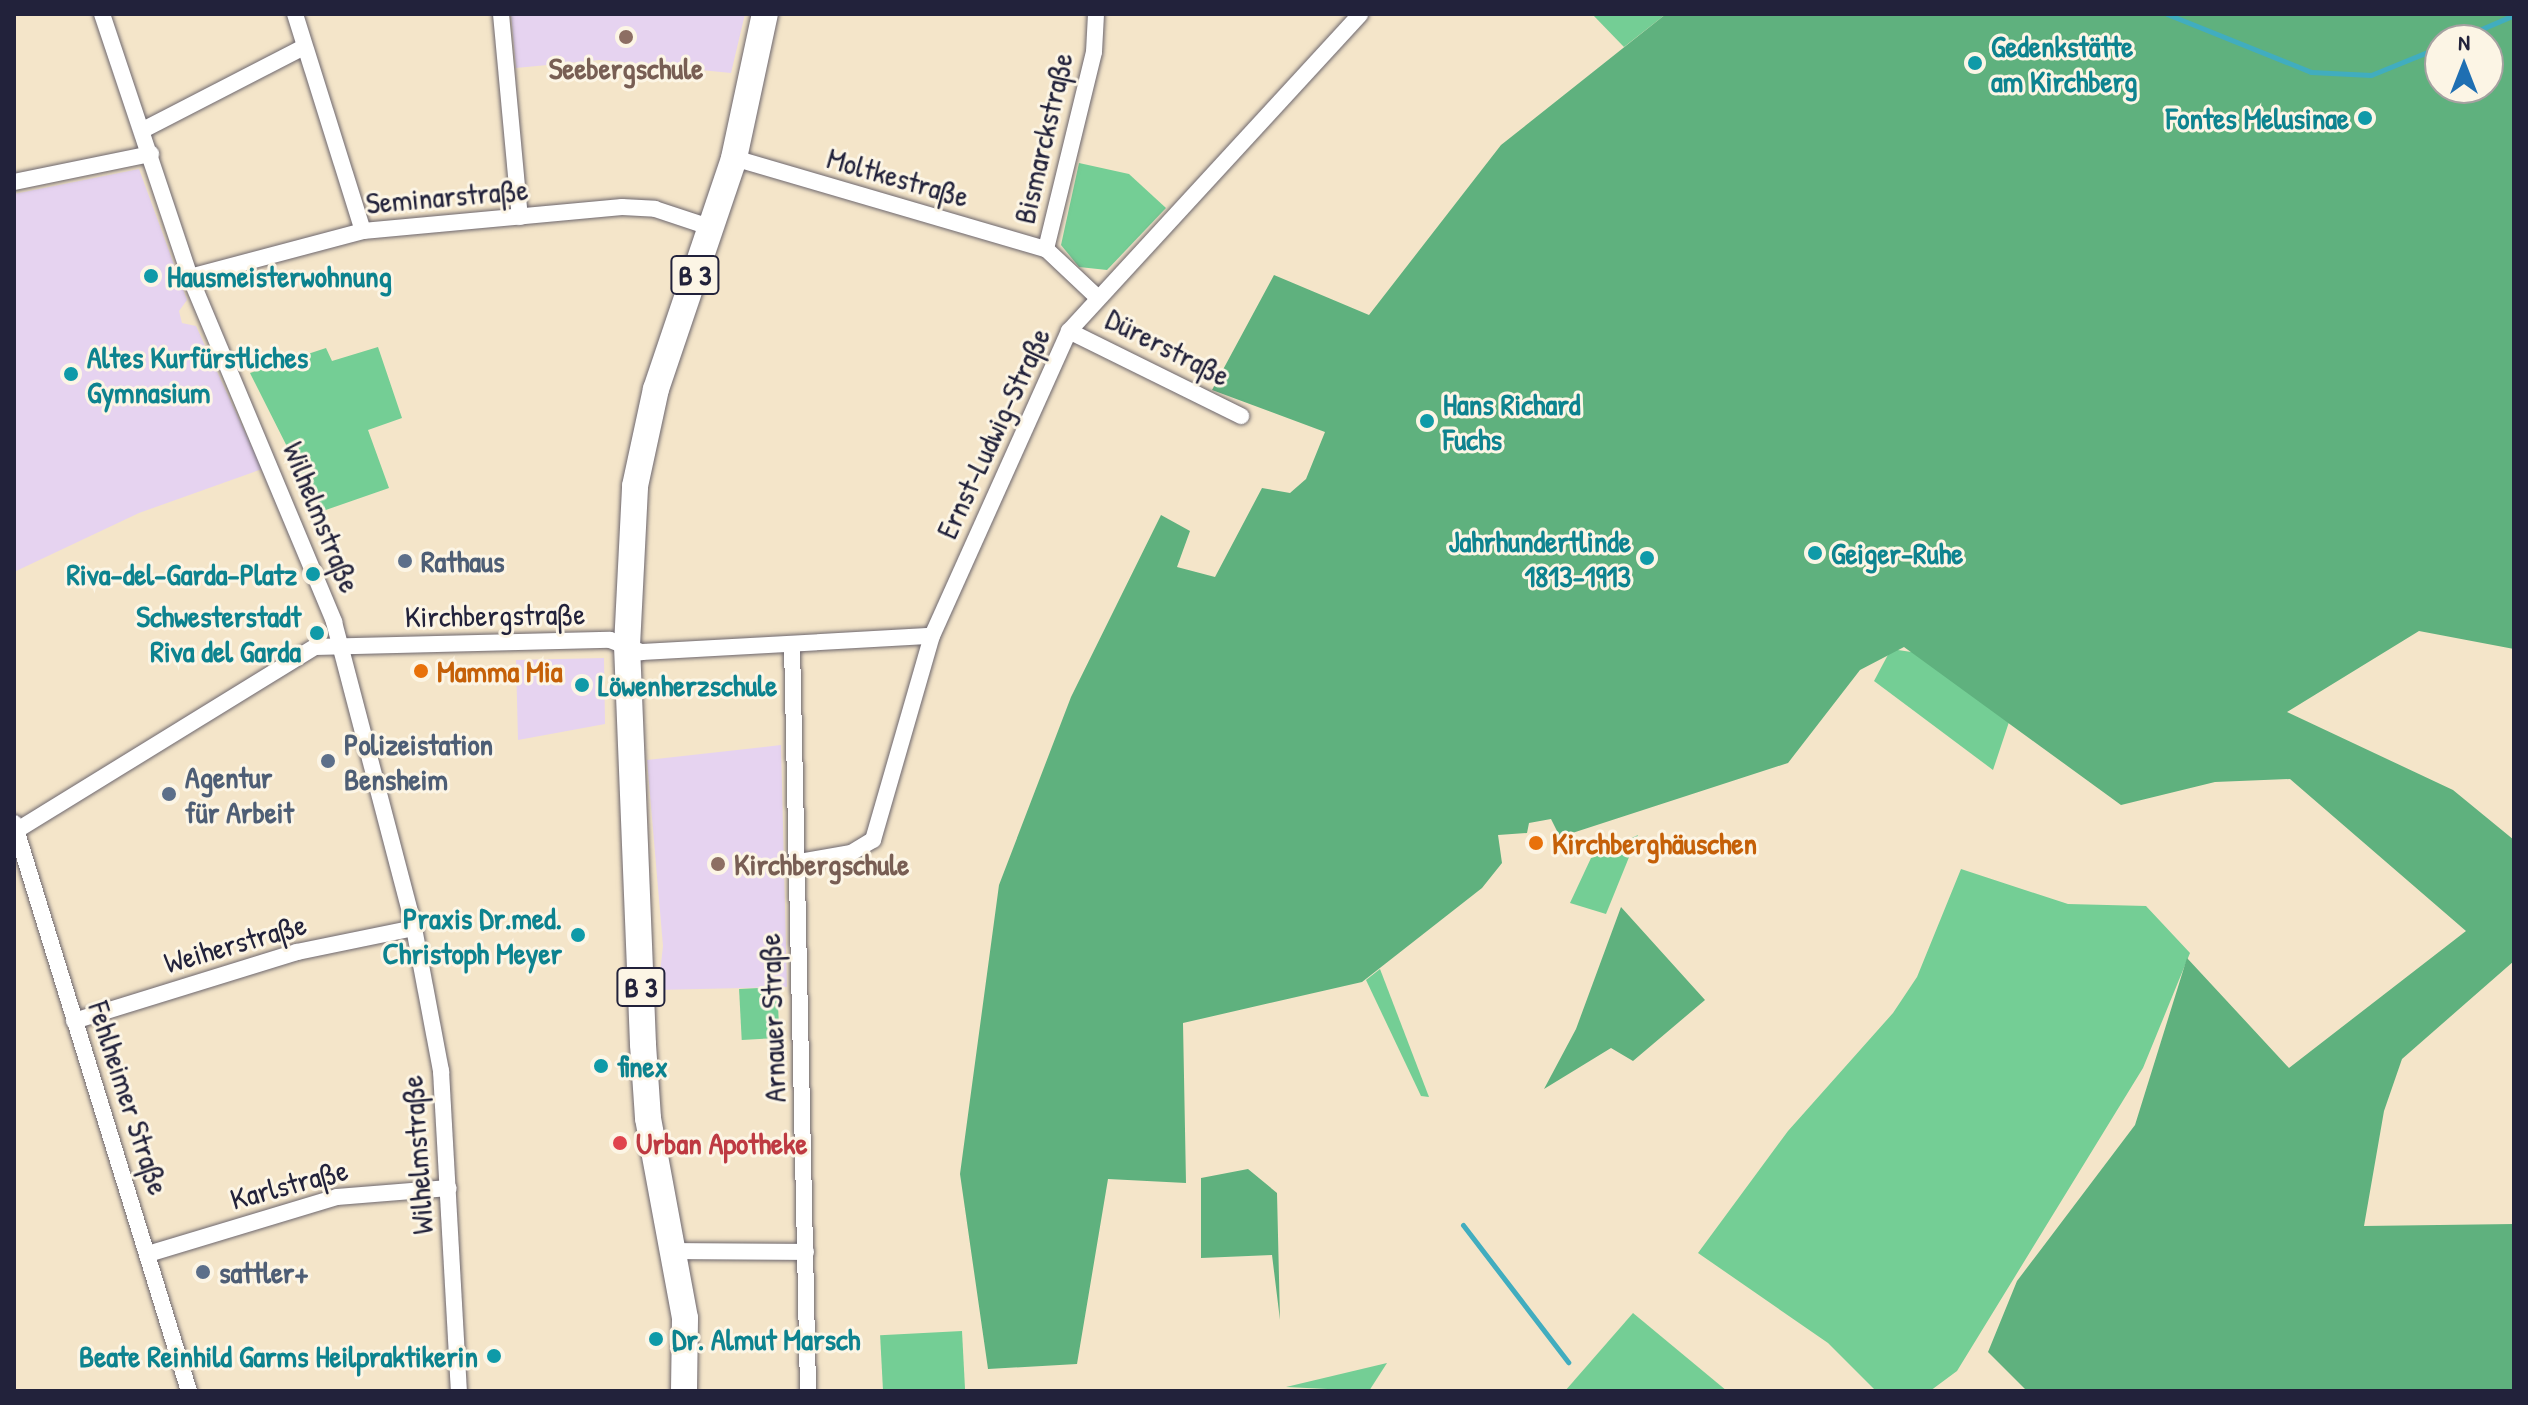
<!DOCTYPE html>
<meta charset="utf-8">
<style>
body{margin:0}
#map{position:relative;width:2528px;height:1405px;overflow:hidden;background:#f4e5c9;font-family:"Patrick Hand",sans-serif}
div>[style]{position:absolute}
.built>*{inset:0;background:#e6d3f0}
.green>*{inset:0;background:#74ce95;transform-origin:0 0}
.forest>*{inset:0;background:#5fb17e}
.stream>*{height:5px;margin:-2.5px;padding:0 2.5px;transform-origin:2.5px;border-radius:2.5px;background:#41adbf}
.roads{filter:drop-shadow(0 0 2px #6c666d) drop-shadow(0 0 2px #6c666d)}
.minor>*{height:16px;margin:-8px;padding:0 8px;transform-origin:8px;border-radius:8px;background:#fff}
.primary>*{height:26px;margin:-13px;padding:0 13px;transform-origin:13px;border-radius:13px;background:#fff}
.dots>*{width:22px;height:22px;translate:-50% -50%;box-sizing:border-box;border:4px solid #fcf5e5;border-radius:50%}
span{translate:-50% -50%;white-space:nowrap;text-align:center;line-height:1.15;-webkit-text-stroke:6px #fcf5e5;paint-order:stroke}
.shield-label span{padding:2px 6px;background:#fcf5e5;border:2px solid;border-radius:6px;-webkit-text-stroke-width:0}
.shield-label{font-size:28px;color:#22223b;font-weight:700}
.culture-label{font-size:30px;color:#0d838f;font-weight:700}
.left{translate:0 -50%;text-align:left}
.right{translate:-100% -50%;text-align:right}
.education-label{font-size:30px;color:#785e54;font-weight:700}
.street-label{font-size:30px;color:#22223b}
.service-label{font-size:30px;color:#4e5e75;font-weight:700}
.food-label{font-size:30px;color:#c56008;font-weight:700}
.health-label{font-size:30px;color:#be3a42;font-weight:700}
.frame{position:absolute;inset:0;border:16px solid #22223b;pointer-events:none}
.north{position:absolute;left:2424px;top:24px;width:80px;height:80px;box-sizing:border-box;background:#fcf5e5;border:2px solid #a5a1a1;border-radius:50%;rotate:0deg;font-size:22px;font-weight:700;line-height:32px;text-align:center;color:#22223b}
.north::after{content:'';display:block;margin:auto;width:28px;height:36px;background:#1f6fb2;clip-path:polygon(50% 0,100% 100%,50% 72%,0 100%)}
</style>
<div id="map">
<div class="built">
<div style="clip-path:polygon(511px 14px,745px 14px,731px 73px,600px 60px,516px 68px)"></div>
<div style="clip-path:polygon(139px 169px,187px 300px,179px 311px,182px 323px,196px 326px,262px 469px,139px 513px,14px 572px,14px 194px)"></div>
<div style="clip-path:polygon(604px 658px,605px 724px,518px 740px,516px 660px)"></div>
<div style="clip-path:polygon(781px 745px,787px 987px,658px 990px,663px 946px,647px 760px)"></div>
</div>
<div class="green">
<div style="clip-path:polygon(1592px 14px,1666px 14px,1624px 47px)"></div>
<div style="clip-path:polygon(1079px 163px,1129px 174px,1166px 208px,1107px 270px,1079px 267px,1061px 245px)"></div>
<div style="clip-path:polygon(378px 347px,402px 418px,368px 430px,389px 488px,320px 512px,250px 373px,326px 348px,332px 361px)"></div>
<div style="clip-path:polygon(1891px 649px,1932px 655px,2015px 704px,1993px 770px,1874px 681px)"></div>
<div style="clip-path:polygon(1638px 835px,1606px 914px,1570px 903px,1591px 858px)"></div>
<div style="clip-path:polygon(1961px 869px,2068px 904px,2146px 906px,2190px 953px,2143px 1068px,1957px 1371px,1930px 1391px,1876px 1391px,1828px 1343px,1698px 1253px,1788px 1131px,1893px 1013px,1917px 977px)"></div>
<div style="clip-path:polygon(1380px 969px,1429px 1097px,1421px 1096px,1366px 980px)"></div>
<div style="left:777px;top:987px;width:51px;height:38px;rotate:87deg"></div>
<div style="clip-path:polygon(1633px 1313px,1727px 1391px,1565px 1391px)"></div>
<div style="left:962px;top:1331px;width:60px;height:82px;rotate:87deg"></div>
<div style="clip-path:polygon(1387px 1363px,1369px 1391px,1286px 1387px)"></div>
</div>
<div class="forest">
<div style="clip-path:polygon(evenodd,1666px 14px,2514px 14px,2514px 649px,2419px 631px,2287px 712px,2453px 790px,2514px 840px,2514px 961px,2402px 1059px,2384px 1111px,2364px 1226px,2514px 1224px,2514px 1391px,2027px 1391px,1988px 1352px,2017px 1281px,2135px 1125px,2187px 958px,2289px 1068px,2466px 931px,2290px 779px,2215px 782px,2121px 805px,1904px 647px,1860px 670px,1788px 763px,1560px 837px,1551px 819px,1529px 823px,1527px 833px,1498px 835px,1502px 863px,1482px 888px,1362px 982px,1183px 1023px,1186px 1183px,1108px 1179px,1077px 1364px,988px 1369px,960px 1174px,999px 885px,1071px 697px,1161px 515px,1190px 531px,1177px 567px,1215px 577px,1262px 488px,1290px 493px,1306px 479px,1325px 432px,1212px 390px,1274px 275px,1369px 315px,1501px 145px,1666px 14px,2440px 40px,2488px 40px,2488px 88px,2440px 88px,2440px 40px)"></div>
<div style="clip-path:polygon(1621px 907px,1705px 1000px,1633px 1061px,1611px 1048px,1544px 1089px,1576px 1029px)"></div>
<div style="clip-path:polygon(1248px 1169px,1277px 1193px,1280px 1320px,1272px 1255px,1201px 1258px,1201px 1178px)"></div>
</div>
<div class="stream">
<div style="left:2167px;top:14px;width:155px;rotate:21.9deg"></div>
<div style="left:2311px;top:72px;width:60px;rotate:2.9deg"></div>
<div style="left:2371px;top:75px;width:74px;rotate:-22.1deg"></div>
<div style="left:2456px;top:40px;width:63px;rotate:-23.3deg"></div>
<div style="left:1463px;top:1225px;width:173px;rotate:52.5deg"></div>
</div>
<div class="roads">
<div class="minor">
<div style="left:102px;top:14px;width:277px;rotate:71.5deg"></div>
<div style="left:190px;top:277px;width:374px;rotate:67.3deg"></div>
<div style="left:334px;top:622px;width:316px;rotate:75.3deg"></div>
<div style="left:414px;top:928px;width:146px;rotate:79.3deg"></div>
<div style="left:441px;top:1071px;width:321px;rotate:86.8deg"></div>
<div style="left:295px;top:14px;width:227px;rotate:72.6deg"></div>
<div style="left:501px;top:14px;width:204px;rotate:84.7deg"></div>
<div style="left:1096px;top:14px;width:38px;rotate:93deg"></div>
<div style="left:1094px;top:52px;width:203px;rotate:103.7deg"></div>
<div style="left:1046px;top:249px;width:71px;rotate:43.3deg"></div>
<div style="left:143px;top:130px;width:181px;rotate:-27.3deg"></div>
<div style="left:734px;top:158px;width:325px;rotate:16.3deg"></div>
<div style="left:14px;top:182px;width:140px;rotate:-11.6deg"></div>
<div style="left:190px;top:277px;width:179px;rotate:-14.9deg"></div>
<div style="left:363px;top:231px;width:260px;rotate:-5.3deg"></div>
<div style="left:622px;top:207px;width:33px;rotate:3deg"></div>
<div style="left:655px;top:209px;width:60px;rotate:18.4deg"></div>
<div style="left:1069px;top:331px;width:192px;rotate:26.3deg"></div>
<div style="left:792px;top:644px;width:747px;rotate:88.77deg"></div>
<div style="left:14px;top:823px;width:594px;rotate:72.88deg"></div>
<div style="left:14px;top:832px;width:353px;rotate:-31.6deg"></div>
<div style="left:315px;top:647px;width:295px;rotate:-1.4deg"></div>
<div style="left:610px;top:640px;width:34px;rotate:21deg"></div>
<div style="left:642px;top:652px;width:290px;rotate:-3.2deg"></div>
<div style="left:794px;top:863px;width:58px;rotate:-10deg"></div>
<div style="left:851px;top:853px;width:26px;rotate:-31deg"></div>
<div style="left:873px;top:840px;width:212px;rotate:-73.9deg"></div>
<div style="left:932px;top:636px;width:334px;rotate:-65.8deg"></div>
<div style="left:1069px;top:331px;width:430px;rotate:-47.4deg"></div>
<div style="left:74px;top:1021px;width:233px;rotate:-17.2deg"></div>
<div style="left:297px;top:952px;width:119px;rotate:-11.6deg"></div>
<div style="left:673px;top:1251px;width:133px;rotate:0.4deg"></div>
<div style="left:148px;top:1254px;width:197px;rotate:-16.8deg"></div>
<div style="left:337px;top:1197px;width:112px;rotate:-4.6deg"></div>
</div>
<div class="primary">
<div style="left:684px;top:1391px;width:73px;rotate:-89.2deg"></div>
<div style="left:685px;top:1318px;width:203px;rotate:-100.5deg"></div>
<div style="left:648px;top:1118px;width:74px;rotate:-93.9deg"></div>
<div style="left:643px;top:1044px;width:398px;rotate:-92.3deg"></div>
<div style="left:627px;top:646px;width:160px;rotate:-87.1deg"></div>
<div style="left:635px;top:486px;width:99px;rotate:-77.8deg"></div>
<div style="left:656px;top:389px;width:244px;rotate:-71.3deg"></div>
<div style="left:734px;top:158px;width:147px;rotate:-77.9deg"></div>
</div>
</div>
<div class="dots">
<div style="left:626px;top:37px;background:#8d6e63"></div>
<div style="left:1975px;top:63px;background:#0f9aa8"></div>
<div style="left:2365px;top:118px;background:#0f9aa8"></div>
<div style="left:151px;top:276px;background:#0f9aa8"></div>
<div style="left:71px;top:374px;background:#0f9aa8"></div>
<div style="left:1427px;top:421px;background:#0f9aa8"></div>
<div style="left:1815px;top:553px;background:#0f9aa8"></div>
<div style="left:1647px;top:558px;background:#0f9aa8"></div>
<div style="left:405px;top:561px;background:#5c6f8a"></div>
<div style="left:313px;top:574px;background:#0f9aa8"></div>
<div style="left:317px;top:633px;background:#0f9aa8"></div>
<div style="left:421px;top:671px;background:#e8710a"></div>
<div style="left:582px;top:685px;background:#0f9aa8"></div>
<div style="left:328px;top:761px;background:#5c6f8a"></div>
<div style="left:169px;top:794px;background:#5c6f8a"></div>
<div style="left:1536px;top:843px;background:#e8710a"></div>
<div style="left:718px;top:864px;background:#8d6e63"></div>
<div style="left:578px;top:935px;background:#0f9aa8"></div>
<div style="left:601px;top:1066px;background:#0f9aa8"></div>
<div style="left:620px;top:1143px;background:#e0444e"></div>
<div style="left:203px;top:1272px;background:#5c6f8a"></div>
<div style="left:656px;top:1339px;background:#0f9aa8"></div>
<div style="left:494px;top:1356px;background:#0f9aa8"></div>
</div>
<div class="shield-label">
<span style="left:695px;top:275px">B 3</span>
<span style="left:641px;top:987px">B 3</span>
</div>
<div class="culture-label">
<span class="left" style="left:1991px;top:63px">Gedenkstätte<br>am Kirchberg</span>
<span class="right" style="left:2349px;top:118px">Fontes Melusinae</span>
<span class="left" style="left:167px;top:276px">Hausmeisterwohnung</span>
<span class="left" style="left:87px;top:374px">Altes Kurfürstliches<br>Gymnasium</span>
<span class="left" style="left:1443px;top:421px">Hans Richard<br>Fuchs</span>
<span class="right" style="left:1631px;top:558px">Jahrhundertlinde<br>1813-1913</span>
<span class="left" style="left:1831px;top:553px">Geiger-Ruhe</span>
<span class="right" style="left:297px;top:574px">Riva-del-Garda-Platz</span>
<span class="right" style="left:301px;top:633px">Schwesterstadt<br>Riva del Garda</span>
<span class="left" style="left:598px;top:685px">Löwenherzschule</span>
<span class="right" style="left:562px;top:935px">Praxis Dr.med.<br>Christoph Meyer</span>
<span class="left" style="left:617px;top:1066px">finex</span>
<span class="left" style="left:672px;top:1339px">Dr. Almut Marsch</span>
<span class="right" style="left:478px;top:1356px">Beate Reinhild Garms Heilpraktikerin</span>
</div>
<div class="education-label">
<span style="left:626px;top:68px">Seebergschule</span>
<span class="left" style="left:734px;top:864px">Kirchbergschule</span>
</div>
<div class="street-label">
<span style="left:1043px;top:138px;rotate:-77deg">Bismarckstraße</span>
<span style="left:898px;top:177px;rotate:16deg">Moltkestraße</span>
<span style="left:447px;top:196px;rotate:-5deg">Seminarstraße</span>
<span style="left:1168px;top:347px;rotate:27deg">Dürerstraße</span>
<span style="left:993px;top:433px;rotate:-65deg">Ernst-Ludwig-Straße</span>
<span style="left:322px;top:517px;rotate:68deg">Wilhelmstraße</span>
<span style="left:495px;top:615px;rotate:-1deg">Kirchbergstraße</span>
<span style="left:235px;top:943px;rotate:-16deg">Weiherstraße</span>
<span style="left:772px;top:1018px;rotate:-92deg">Arnauer Straße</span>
<span style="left:129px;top:1098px;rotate:72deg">Fehlheimer Straße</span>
<span style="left:417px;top:1155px;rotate:-94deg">Wilhelmstraße</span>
<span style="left:289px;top:1184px;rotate:-15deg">Karlstraße</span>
</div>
<div class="service-label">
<span class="left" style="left:421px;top:561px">Rathaus</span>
<span class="left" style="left:344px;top:761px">Polizeistation<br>Bensheim</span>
<span class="left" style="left:185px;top:794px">Agentur<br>für Arbeit</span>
<span class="left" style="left:219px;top:1272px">sattler+</span>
</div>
<div class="food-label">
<span class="left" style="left:437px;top:671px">Mamma Mia</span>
<span class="left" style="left:1552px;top:843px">Kirchberghäuschen</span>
</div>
<div class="health-label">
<span class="left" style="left:636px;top:1143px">Urban Apotheke</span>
</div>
<div class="frame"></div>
<div class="north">N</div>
</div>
